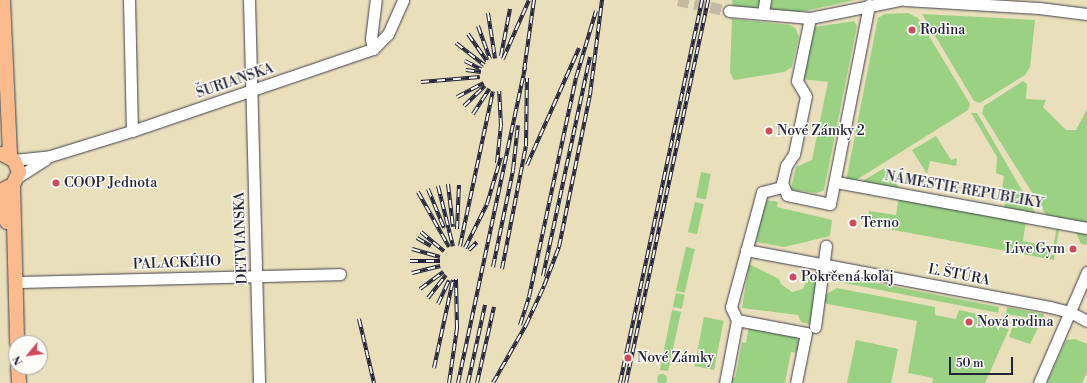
<!DOCTYPE html>
<meta charset="utf-8">
<style>
body{margin:0}
#map{position:relative;width:1087px;height:383px;overflow:hidden;background:#e9dfbb;font-family:"Libre Bodoni",serif}
div>[style]{position:absolute}
.green>*{inset:0;background:#9ad183;transform-origin:0 0}
.round{border-radius:50%}
.minor-tunnel>*{height:11px;margin-top:-5.5px;transform-origin:0;background:repeating-linear-gradient(90deg,#c1b9a1 0 11px,transparent 0 16.5px)}
.roads{filter:drop-shadow(0 0 1px #403e4e) drop-shadow(0 0 1px #403e4e)}
.minor>*{height:11px;margin:-5.5px;padding:0 5.5px;transform-origin:5.5px;border-radius:5.5px;background:#fff}
.major>*{height:14px;margin:-7px;padding:0 7px;transform-origin:7px;border-radius:7px;background:#fbbb8c}
.rail>*{height:4px;margin-top:-2px;transform-origin:0;background:repeating-linear-gradient(90deg,#fdfcf7 0 8px,#22223b 0 16px);box-sizing:border-box;border-block:1px solid #22223b}
.dots>*{width:11px;height:11px;translate:-50% -50%;box-sizing:border-box;border:2px solid #fdfcf7;border-radius:50%}
span{translate:-50% -50%;white-space:nowrap;text-align:center;line-height:1.15;-webkit-text-stroke:3px #fdfcf7;paint-order:stroke}
.poi-label{font-size:14px;color:#22223b}
.left{translate:0 -50%;text-align:left}
.right{translate:-100% -50%;text-align:right}
.street-label{font-size:14px;color:#22223b}
.north{position:absolute;left:8px;top:335px;width:40px;height:40px;box-sizing:border-box;background:#fdfcf7;border:1px solid #a5a5ac;border-radius:50%;rotate:241deg;font-size:11px;font-weight:700;line-height:16px;text-align:center;color:#22223b}
.north::after{content:'';display:block;margin:auto;width:14px;height:18px;background:#d1495b;clip-path:polygon(50% 0,100% 100%,50% 72%,0 100%)}
.scale{position:absolute;left:949px;top:357px;width:64px;height:18px;box-sizing:border-box;border:2px solid #22223b;border-top:0;padding-left:5px;font-size:12px;line-height:14px;white-space:nowrap;color:#22223b;-webkit-text-stroke:3px #fdfcf7;paint-order:stroke}
</style>
<div id="map">
<div class="green">
<div style="clip-path:polygon(732px 0,760px 0,760px 4px,755px 9px,733px 7px)"></div>
<div style="clip-path:polygon(770px 0,855px 0,801px 12px,773px 10px,770px 7px)"></div>
<div style="clip-path:polygon(908px 13px,918px 18px,970px 104px,968px 110px,853px 182px,846px 181px,878px 18px,885px 14px)"></div>
<div style="clip-path:polygon(922px 14px,1035px 20px,1030px 67px,1025px 75px,980px 103px,974px 101px)"></div>
<div style="clip-path:polygon(732px 19px,790px 25px,796px 29px,799px 37px,792px 67px,784px 72px,734px 80px,730px 73px)"></div>
<div style="clip-path:polygon(854px 21px,857px 26px,824px 190px,817px 193px,793px 190px,791px 188px,796px 167px,812px 160px,828px 82px,801px 79px,809px 35px,815px 27px)"></div>
<div style="clip-path:polygon(1023px 81px,1027px 84px,1026px 99px,1046px 100px,1043px 107px,1066px 130px,1076px 130px,1087px 109px,1087px 225px,1048px 218px,982px 113px,984px 106px)"></div>
<div style="clip-path:polygon(971px 113px,977px 113px,1037px 216px,1004px 211px,1005px 202px,1000px 202px,1004px 176px,996px 173px,997px 157px)"></div>
<div style="clip-path:polygon(936px 136px,951px 160px,957px 158px,956px 166px,930px 161px,927px 174px,912px 150px)"></div>
<div style="clip-path:polygon(886px 167px,901px 191px,861px 182px)"></div>
<div style="left:701px;top:172px;width:10px;height:26px;rotate:11deg"></div>
<div style="clip-path:polygon(899px 197px,1026px 220px,1023px 241px,1053px 247px,1057px 227px,1059px 229px,1054px 260px,867px 225px,869px 211px,896px 215px)"></div>
<div style="clip-path:polygon(765px 200px,778px 202px,777px 207px,832px 220px,830px 236px,784px 247px,756px 242px)"></div>
<div style="left:695px;top:202px;width:9px;height:31px;rotate:13deg"></div>
<div style="clip-path:polygon(1075px 230px,1087px 233px,1087px 245px,1081px 244px)"></div>
<div style="left:686px;top:247px;width:9px;height:45px;rotate:13deg"></div>
<div style="clip-path:polygon(749px 264px,779px 279px,781px 284px,792px 292px,803px 289px,808px 277px,820px 286px,813px 325px,801px 322px,798px 315px,742px 308px)"></div>
<div style="left:840px;top:276px;width:162px;height:6px;rotate:11deg"></div>
<div style="clip-path:polygon(837px 288px,935px 307px,935px 315px,956px 319px,959px 310px,987px 316px,987px 324px,1009px 329px,985px 383px,932px 383px,933px 378px,908px 373px,917px 321px,823px 303px,825px 295px)"></div>
<div style="left:676px;top:293px;width:9px;height:14px;rotate:13deg"></div>
<div style="clip-path:polygon(1007px 307px,1044px 314px,1043px 320px,1006px 314px)"></div>
<div style="clip-path:polygon(672px 310px,681px 312px,668px 371px,660px 370px)"></div>
<div style="left:704px;top:317px;width:20px;height:50px;rotate:11deg"></div>
<div style="clip-path:polygon(1015px 321px,1036px 325px,1038px 328px,1030px 344px,1009px 337px)"></div>
<div style="clip-path:polygon(749px 326px,795px 335px,800px 343px,798px 353px,791px 352px,785px 383px,724px 383px,728px 377px,735px 378px,742px 342px,746px 343px)"></div>
<div style="clip-path:polygon(1075px 339px,1087px 344px,1087px 372px,1082px 383px,1047px 383px,1066px 340px)"></div>
<div style="clip-path:polygon(856px 340px,898px 349px,891px 383px,847px 383px)"></div>
<div class="round" style="left:657px;top:374px;width:10px;height:10px"></div>
</div>
<div class="minor-tunnel">
<div style="left:678px;top:0;width:52px;rotate:12.2deg"></div>
</div>
<div class="roads">
<div class="minor">
<div style="left:129px;top:0;width:131px;rotate:88.7deg"></div>
<div style="left:249px;top:0;width:383px;rotate:88.5deg"></div>
<div style="left:905px;top:0;width:134px;rotate:3.4deg"></div>
<div style="left:1039px;top:8px;width:48px;rotate:7.1deg"></div>
<div style="left:729px;top:11px;width:81px;rotate:4.9deg"></div>
<div style="left:810px;top:18px;width:92px;rotate:-11.3deg"></div>
<div style="left:763px;top:13px;width:13px;rotate:-81deg"></div>
<div style="left:810px;top:18px;width:64px;rotate:101.7deg"></div>
<div style="left:797px;top:81px;width:17px;rotate:59deg"></div>
<div style="left:806px;top:96px;width:59px;rotate:101.7deg"></div>
<div style="left:794px;top:154px;width:14px;rotate:124deg"></div>
<div style="left:786px;top:166px;width:17px;rotate:103deg"></div>
<div style="left:782px;top:183px;width:13px;rotate:67deg"></div>
<div style="left:787px;top:195px;width:44px;rotate:11.8deg"></div>
<div style="left:830px;top:204px;width:203px;rotate:-78.9deg"></div>
<div style="left:373px;top:49px;width:10px;rotate:-101deg"></div>
<div style="left:371px;top:39px;width:39px;rotate:-83deg"></div>
<div style="left:14px;top:160px;width:36px;rotate:-6deg"></div>
<div style="left:50px;top:156px;width:86px;rotate:-17deg"></div>
<div style="left:132px;top:131px;width:255px;rotate:-18.8deg"></div>
<div style="left:373px;top:49px;width:21px;rotate:-45deg"></div>
<div style="left:388px;top:34px;width:37px;rotate:-66deg"></div>
<div style="left:18px;top:177px;width:33px;rotate:-33deg"></div>
<div style="left:836px;top:182px;width:255px;rotate:10.4deg"></div>
<div style="left:746px;top:250px;width:309px;rotate:10.6deg"></div>
<div style="left:1050px;top:307px;width:21px;rotate:14deg"></div>
<div style="left:1070px;top:312px;width:19px;rotate:28deg"></div>
<div style="left:15px;top:282px;width:325px;rotate:-1.4deg"></div>
<div style="left:737px;top:320px;width:14px;rotate:-115deg"></div>
<div style="left:731px;top:307px;width:119px;rotate:-74.9deg"></div>
<div style="left:762px;top:192px;width:21px;rotate:-14deg"></div>
<div style="left:737px;top:320px;width:70px;rotate:10.7deg"></div>
<div style="left:806px;top:333px;width:51px;rotate:101.3deg"></div>
<div style="left:815px;top:327px;width:82px;rotate:-82.3deg"></div>
<div style="left:725px;top:383px;width:64px;rotate:-79.2deg"></div>
<div style="left:1039px;top:383px;width:121px;rotate:-66.6deg"></div>
</div>
<div class="major">
<div style="left:3px;top:0;width:157px;rotate:87.4deg"></div>
<div style="left:2px;top:154px;width:13px;rotate:27deg"></div>
<div style="left:14px;top:160px;width:13px;rotate:67deg"></div>
<div style="left:19px;top:172px;width:14px;rotate:115deg"></div>
<div style="left:13px;top:185px;width:10px;rotate:156deg"></div>
<div style="left:13px;top:185px;width:158px;rotate:88.5deg"></div>
<div style="left:0;top:198px;width:25px;rotate:74deg"></div>
<div style="left:18px;top:367px;width:16px;rotate:86deg"></div>
</div>
</div>
<div class="rail">
<div style="left:488px;top:13px;width:46px;rotate:81.2deg"></div>
<div style="left:478px;top:26px;width:35px;rotate:70deg"></div>
<div style="left:468px;top:34px;width:33px;rotate:55deg"></div>
<div style="left:456px;top:43px;width:36px;rotate:38deg"></div>
<div style="left:501px;top:56px;width:48px;rotate:-79.2deg"></div>
<div style="left:503px;top:59px;width:64px;rotate:-66.2deg"></div>
<div style="left:465px;top:61px;width:18px;rotate:27deg"></div>
<div style="left:466px;top:70px;width:15px;rotate:8deg"></div>
<div style="left:524px;top:71px;width:72px;rotate:-82deg"></div>
<div style="left:421px;top:82px;width:59px;rotate:-4.8deg"></div>
<div style="left:457px;top:97px;width:30px;rotate:-28deg"></div>
<div style="left:464px;top:106px;width:29px;rotate:-44deg"></div>
<div style="left:473px;top:114px;width:30px;rotate:-57deg"></div>
<div style="left:497px;top:163px;width:37px;rotate:-84deg"></div>
<div style="left:501px;top:126px;width:35px;rotate:-93deg"></div>
<div style="left:527px;top:165px;width:128px;rotate:-66deg"></div>
<div style="left:448px;top:184px;width:43px;rotate:83.4deg"></div>
<div style="left:438px;top:186px;width:62px;rotate:76deg"></div>
<div style="left:428px;top:189px;width:42px;rotate:67.7deg"></div>
<div style="left:418px;top:192px;width:63px;rotate:60.6deg"></div>
<div style="left:457px;top:229px;width:44px;rotate:-87.4deg"></div>
<div style="left:421px;top:232px;width:30px;rotate:40deg"></div>
<div style="left:417px;top:238px;width:16px;rotate:30deg"></div>
<div style="left:460px;top:246px;width:158px;rotate:-78deg"></div>
<div style="left:465px;top:248px;width:49px;rotate:-63.4deg"></div>
<div style="left:487px;top:204px;width:49px;rotate:-73.4deg"></div>
<div style="left:412px;top:249px;width:29px;rotate:16deg"></div>
<div style="left:469px;top:250px;width:11px;rotate:-45deg"></div>
<div style="left:410px;top:261px;width:30px"></div>
<div style="left:493px;top:267px;width:99px;rotate:-78.3deg"></div>
<div style="left:513px;top:170px;width:45px;rotate:-83.7deg"></div>
<div style="left:502px;top:269px;width:125px;rotate:-79deg"></div>
<div style="left:526px;top:146px;width:68px;rotate:-89.2deg"></div>
<div style="left:412px;top:273px;width:29px;rotate:-14deg"></div>
<div style="left:543px;top:276px;width:224px;rotate:-77.9deg"></div>
<div style="left:420px;top:289px;width:29px;rotate:-36deg"></div>
<div style="left:428px;top:298px;width:29px;rotate:-52deg"></div>
<div style="left:438px;top:304px;width:26px;rotate:-65deg"></div>
<div style="left:359px;top:319px;width:66px;rotate:76.8deg"></div>
<div style="left:520px;top:325px;width:29px;rotate:-72deg"></div>
<div style="left:529px;top:297px;width:224px;rotate:-77.9deg"></div>
<div style="left:576px;top:78px;width:70px;rotate:-73.4deg"></div>
<div style="left:434px;top:368px;width:90px;rotate:-77.8deg"></div>
<div style="left:449px;top:383px;width:56px;rotate:-81.7deg"></div>
<div style="left:457px;top:328px;width:49px;rotate:-91.2deg"></div>
<div style="left:458px;top:383px;width:323px;rotate:-78deg"></div>
<div style="left:468px;top:383px;width:80px;rotate:-77.7deg"></div>
<div style="left:477px;top:383px;width:78px;rotate:-77.4deg"></div>
<div style="left:493px;top:383px;width:67px;rotate:-60.4deg"></div>
<div style="left:526px;top:325px;width:43px;rotate:-65.2deg"></div>
<div style="left:544px;top:286px;width:42px;rotate:-69deg"></div>
<div style="left:559px;top:247px;width:155px;rotate:-78.5deg"></div>
<div style="left:590px;top:95px;width:96px;rotate:-82.8deg"></div>
<div style="left:620px;top:383px;width:392px;rotate:-77.9deg"></div>
<div style="left:626px;top:383px;width:392px;rotate:-77.9deg"></div>
</div>
<div class="dots">
<div style="left:912px;top:30px;background:#d1495b"></div>
<div style="left:769px;top:131px;background:#d1495b"></div>
<div style="left:56px;top:183px;background:#d1495b"></div>
<div style="left:853px;top:223px;background:#d1495b"></div>
<div style="left:1073px;top:249px;background:#d1495b"></div>
<div style="left:793px;top:277px;background:#d1495b"></div>
<div style="left:969px;top:322px;background:#d1495b"></div>
<div style="left:628px;top:358px;background:#d1495b"></div>
</div>
<div class="poi-label">
<span class="left" style="left:920px;top:30px">Rodina</span>
<span class="left" style="left:777px;top:131px">Nové Zámky 2</span>
<span class="left" style="left:64px;top:183px">COOP Jednota</span>
<span class="left" style="left:861px;top:223px">Terno</span>
<span class="right" style="left:1065px;top:249px">Live Gym</span>
<span class="left" style="left:801px;top:277px">Pokrčená koľaj</span>
<span class="left" style="left:977px;top:322px">Nová rodina</span>
<span class="left" style="left:637px;top:358px">Nové Zámky</span>
</div>
<div class="street-label">
<span style="left:235px;top:81px;rotate:-19deg">ŠURIANSKA</span>
<span style="left:964px;top:190px;rotate:10deg">NÁMESTIE REPUBLIKY</span>
<span style="left:241px;top:238px;rotate:-92deg">DETVIANSKA</span>
<span style="left:177px;top:263px;rotate:-2deg">PALACKÉHO</span>
<span style="left:959px;top:275px;rotate:11deg">Ľ. ŠTÚRA</span>
</div>
<div class="north">N</div>
<div class="scale">50 m</div>
</div>
